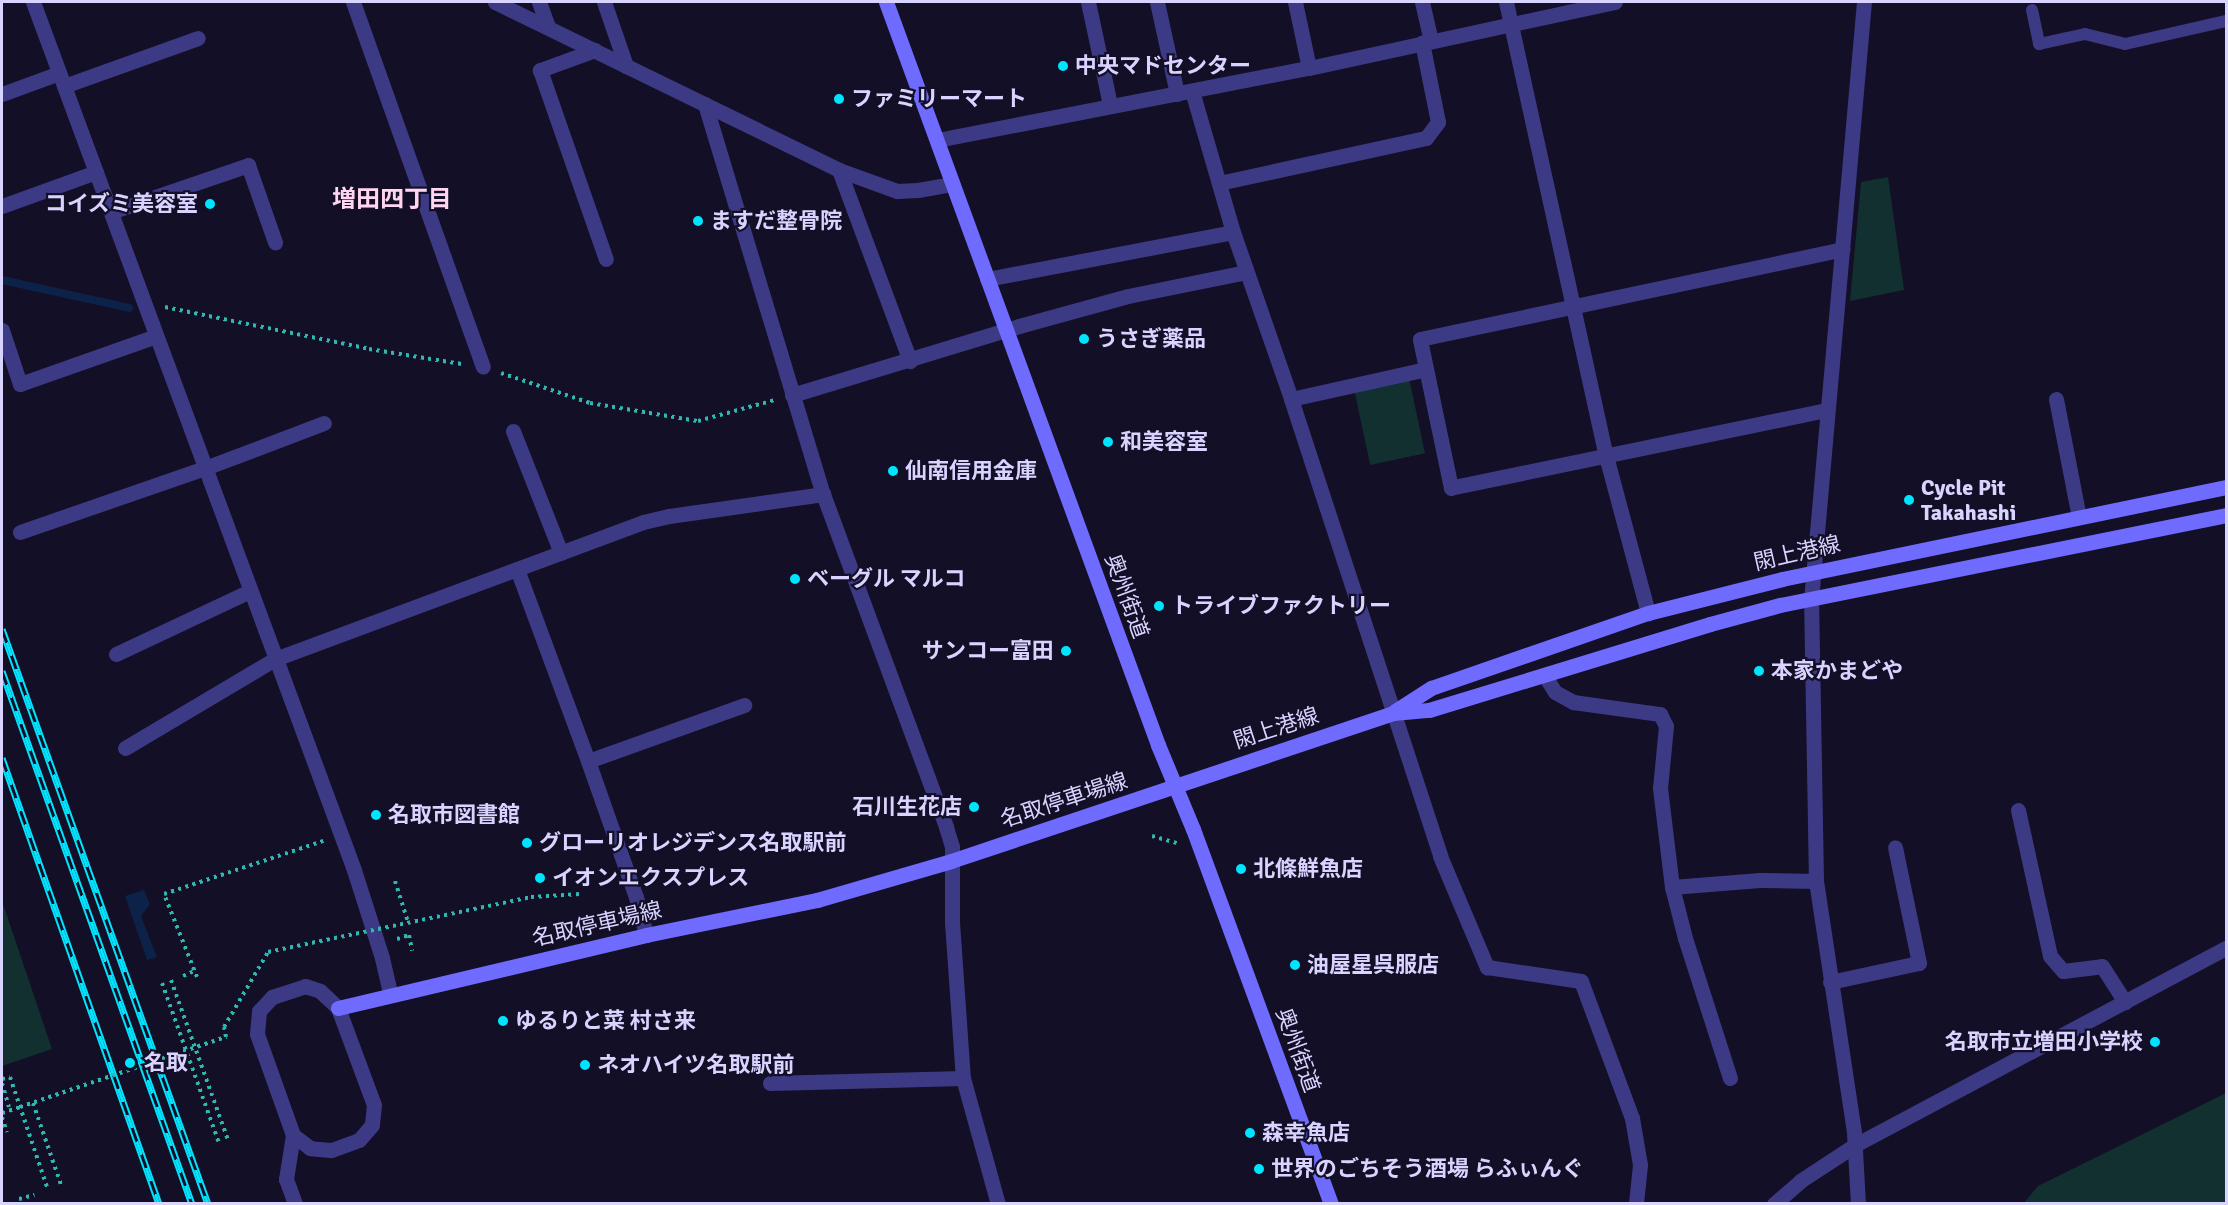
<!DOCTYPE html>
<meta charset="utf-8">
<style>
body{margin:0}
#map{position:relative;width:2228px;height:1205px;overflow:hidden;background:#130f26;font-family:Signika,"Noto Sans JP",sans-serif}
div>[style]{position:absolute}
.green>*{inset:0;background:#12302f;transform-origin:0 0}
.water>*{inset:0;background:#0c2248}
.stream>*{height:8px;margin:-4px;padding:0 4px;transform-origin:4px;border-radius:4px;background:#0c2248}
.path>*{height:4px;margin-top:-2px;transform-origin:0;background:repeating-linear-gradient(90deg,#2fb8b0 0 3px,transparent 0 7.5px)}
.service>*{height:12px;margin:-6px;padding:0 6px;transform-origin:6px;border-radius:6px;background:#3d3a85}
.minor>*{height:15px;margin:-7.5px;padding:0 7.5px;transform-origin:7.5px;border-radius:7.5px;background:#3d3a85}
.tertiary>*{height:15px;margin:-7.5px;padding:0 7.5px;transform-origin:7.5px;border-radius:7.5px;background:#3d3a85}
.secondary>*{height:15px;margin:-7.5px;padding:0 7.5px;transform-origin:7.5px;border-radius:7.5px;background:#6f6bff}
.rail>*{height:7px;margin-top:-3.5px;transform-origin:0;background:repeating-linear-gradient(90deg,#130f26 0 14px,#00e5ff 0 28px);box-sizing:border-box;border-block:2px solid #00e5ff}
.path-bridge>*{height:4px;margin-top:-2px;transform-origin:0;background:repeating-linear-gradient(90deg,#2fb8b0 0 3px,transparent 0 7.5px)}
.dots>*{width:16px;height:16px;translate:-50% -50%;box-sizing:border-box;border:3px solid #130f26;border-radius:50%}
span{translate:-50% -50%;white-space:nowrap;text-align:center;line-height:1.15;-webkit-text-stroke:4.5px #130f26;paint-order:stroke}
.poi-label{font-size:22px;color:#d9d4ff;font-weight:700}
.left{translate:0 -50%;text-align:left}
.right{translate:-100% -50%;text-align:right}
.street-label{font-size:22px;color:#d9d4ff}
.neighbourhood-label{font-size:24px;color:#ffd6f0;font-weight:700}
.frame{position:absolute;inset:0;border:3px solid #d9d4ff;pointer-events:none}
</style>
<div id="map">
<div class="green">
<div style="clip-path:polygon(1888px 177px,1904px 290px,1850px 301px,1861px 182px)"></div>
<div style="left:1409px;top:378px;width:77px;height:56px;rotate:78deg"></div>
<div style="clip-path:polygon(2px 901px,52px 1049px,2px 1066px)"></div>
<div style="clip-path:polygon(2226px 1093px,2226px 1203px,2024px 1203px,2038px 1186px)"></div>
</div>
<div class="water">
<div style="clip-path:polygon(144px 890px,150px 904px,141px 916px,157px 957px,147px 960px,125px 896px)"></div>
</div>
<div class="stream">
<div style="left:2px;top:280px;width:130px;rotate:12.4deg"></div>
</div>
<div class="path">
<div style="left:165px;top:307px;width:208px;rotate:11.6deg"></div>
<div style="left:369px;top:349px;width:94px;rotate:9.2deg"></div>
<div style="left:501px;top:373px;width:94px;rotate:18.6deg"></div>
<div style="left:590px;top:403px;width:109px;rotate:9.5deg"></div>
<div style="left:698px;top:421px;width:80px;rotate:-15.3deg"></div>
<div style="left:1152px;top:836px;width:26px;rotate:16deg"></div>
<div style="left:395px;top:881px;width:43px;rotate:72.4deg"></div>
<div style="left:531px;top:897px;width:49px;rotate:-3.5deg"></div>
<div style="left:397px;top:939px;width:13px;rotate:-18deg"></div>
<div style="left:409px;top:935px;width:16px;rotate:79deg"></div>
<div style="left:183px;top:976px;width:12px;rotate:-24deg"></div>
<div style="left:197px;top:977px;width:89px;rotate:-111.7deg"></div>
<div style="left:164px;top:894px;width:168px;rotate:-18.4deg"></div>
<div style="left:171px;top:980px;width:170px;rotate:70.4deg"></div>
<div style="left:162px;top:983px;width:170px;rotate:70.4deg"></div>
<div style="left:2px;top:1079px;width:8px;rotate:-14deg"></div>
<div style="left:10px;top:1077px;width:119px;rotate:71.4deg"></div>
<div style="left:2px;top:1083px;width:25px;rotate:74deg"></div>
<div style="left:33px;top:1103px;width:87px;rotate:71.1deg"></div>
<div style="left:2px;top:1113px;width:19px;rotate:-18deg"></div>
<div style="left:2px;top:1117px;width:16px;rotate:72deg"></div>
<div style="left:19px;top:1199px;width:16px;rotate:-15deg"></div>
</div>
<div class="service">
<div style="left:2032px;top:10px;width:35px;rotate:78deg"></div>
<div style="left:2039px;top:44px;width:47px;rotate:-12.3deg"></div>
<div style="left:2085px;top:34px;width:41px;rotate:14deg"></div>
<div style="left:2125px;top:44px;width:104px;rotate:-12.8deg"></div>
</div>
<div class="minor">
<div style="left:33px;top:2px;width:925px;rotate:69.7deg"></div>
<div style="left:354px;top:870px;width:92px;rotate:72.3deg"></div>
<div style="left:382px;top:958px;width:37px;rotate:77deg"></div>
<div style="left:353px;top:2px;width:387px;rotate:70.4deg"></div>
<div style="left:495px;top:2px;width:383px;rotate:26deg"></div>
<div style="left:839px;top:170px;width:62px;rotate:19.9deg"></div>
<div style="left:897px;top:191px;width:21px;rotate:-3deg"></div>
<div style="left:918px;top:190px;width:35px;rotate:-10deg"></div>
<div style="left:539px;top:2px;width:27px;rotate:70deg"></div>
<div style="left:604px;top:2px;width:68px;rotate:71deg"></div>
<div style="left:1088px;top:2px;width:105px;rotate:77.9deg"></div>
<div style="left:1157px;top:2px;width:94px;rotate:77.7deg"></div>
<div style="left:1295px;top:2px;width:67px;rotate:78deg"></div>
<div style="left:1422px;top:2px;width:40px;rotate:77deg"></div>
<div style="left:1506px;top:2px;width:465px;rotate:77.6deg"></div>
<div style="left:1606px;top:456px;width:163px;rotate:75deg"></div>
<div style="left:595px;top:50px;width:59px;rotate:160deg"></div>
<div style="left:540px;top:70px;width:200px;rotate:70.8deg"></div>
<div style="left:64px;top:86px;width:142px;rotate:-19.7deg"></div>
<div style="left:1192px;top:91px;width:147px;rotate:73.8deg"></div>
<div style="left:1233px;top:232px;width:177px;rotate:70.8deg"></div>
<div style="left:1291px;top:399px;width:481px;rotate:71.9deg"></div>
<div style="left:1440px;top:856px;width:121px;rotate:67.1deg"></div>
<div style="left:1487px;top:967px;width:95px;rotate:8.5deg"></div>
<div style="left:1581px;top:981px;width:146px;rotate:69.6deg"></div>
<div style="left:1632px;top:1118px;width:48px;rotate:80.3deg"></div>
<div style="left:1640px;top:1165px;width:39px;rotate:96deg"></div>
<div style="left:2px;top:94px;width:61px;rotate:-20.2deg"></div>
<div style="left:705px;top:104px;width:407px;rotate:73.2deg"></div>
<div style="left:823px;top:494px;width:355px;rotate:69.7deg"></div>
<div style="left:946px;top:827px;width:21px;rotate:73deg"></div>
<div style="left:952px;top:847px;width:75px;rotate:90deg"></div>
<div style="left:952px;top:922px;width:156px;rotate:86deg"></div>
<div style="left:963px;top:1078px;width:131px;rotate:74.5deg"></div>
<div style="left:937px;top:140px;width:379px;rotate:-11deg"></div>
<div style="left:1309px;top:68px;width:313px;rotate:-12.2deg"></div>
<div style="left:839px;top:170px;width:204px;rotate:69.6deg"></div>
<div style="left:1219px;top:183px;width:212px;rotate:-12.3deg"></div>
<div style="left:1426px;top:138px;width:20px;rotate:-53deg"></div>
<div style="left:1438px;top:122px;width:81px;rotate:-101.4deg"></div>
<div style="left:2px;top:206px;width:100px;rotate:-19.9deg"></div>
<div style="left:111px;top:212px;width:145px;rotate:-18.9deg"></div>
<div style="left:248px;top:165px;width:82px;rotate:70.7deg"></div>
<div style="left:987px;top:279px;width:250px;rotate:-10.8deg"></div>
<div style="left:2px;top:330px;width:57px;rotate:71.6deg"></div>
<div style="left:20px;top:384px;width:144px;rotate:-19.4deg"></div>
<div style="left:792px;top:395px;width:237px;rotate:-16.9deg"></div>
<div style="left:1019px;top:326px;width:113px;rotate:-15.4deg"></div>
<div style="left:1128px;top:296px;width:120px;rotate:-11.5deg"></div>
<div style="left:1291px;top:399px;width:138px;rotate:-12.5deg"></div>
<div style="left:2056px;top:399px;width:120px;rotate:79deg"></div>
<div style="left:1826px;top:410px;width:383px;rotate:168.3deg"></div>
<div style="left:1451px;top:488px;width:152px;rotate:-101.8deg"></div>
<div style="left:1420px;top:339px;width:432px;rotate:-12deg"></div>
<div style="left:513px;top:431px;width:131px;rotate:68.5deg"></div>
<div style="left:20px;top:532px;width:196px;rotate:-19.1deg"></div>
<div style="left:205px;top:468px;width:127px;rotate:-20.7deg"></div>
<div style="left:517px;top:569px;width:205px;rotate:69.7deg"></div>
<div style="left:588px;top:761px;width:144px;rotate:70.6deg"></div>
<div style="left:636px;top:897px;width:39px;rotate:75deg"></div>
<div style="left:116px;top:654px;width:148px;rotate:-25.2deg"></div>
<div style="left:1545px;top:676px;width:19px;rotate:58deg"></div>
<div style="left:1555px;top:692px;width:21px;rotate:29deg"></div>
<div style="left:1573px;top:702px;width:88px;rotate:7.9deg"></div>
<div style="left:1660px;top:714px;width:13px;rotate:63deg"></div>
<div style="left:1666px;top:726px;width:62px;rotate:95.5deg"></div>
<div style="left:1660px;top:788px;width:100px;rotate:83.1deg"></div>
<div style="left:1672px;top:887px;width:88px;rotate:-4.5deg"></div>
<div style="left:1760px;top:880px;width:56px;rotate:1deg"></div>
<div style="left:125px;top:748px;width:174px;rotate:-30.7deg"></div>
<div style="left:275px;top:659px;width:393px;rotate:-20.4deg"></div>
<div style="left:643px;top:522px;width:27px;rotate:-13deg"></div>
<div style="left:669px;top:516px;width:156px;rotate:-8.1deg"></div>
<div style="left:588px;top:761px;width:166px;rotate:-19.7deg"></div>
<div style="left:2018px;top:810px;width:149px;rotate:77.6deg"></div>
<div style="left:2050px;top:956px;width:20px;rotate:49deg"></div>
<div style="left:2063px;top:971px;width:39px;rotate:-7deg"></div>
<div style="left:2102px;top:966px;width:43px;rotate:57.4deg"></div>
<div style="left:1672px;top:887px;width:53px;rotate:75.7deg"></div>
<div style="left:1685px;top:938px;width:147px;rotate:72.2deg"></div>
<div style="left:1830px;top:982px;width:91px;rotate:-12.1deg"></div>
<div style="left:1919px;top:963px;width:118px;rotate:-101.7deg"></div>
<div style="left:770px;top:1083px;width:193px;rotate:-1.5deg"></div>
<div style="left:293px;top:1135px;width:45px;rotate:99deg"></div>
<div style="left:286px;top:1179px;width:27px;rotate:70deg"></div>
<div style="left:1858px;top:1204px;width:72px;rotate:-93.2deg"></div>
<div style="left:1854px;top:1132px;width:254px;rotate:-98.6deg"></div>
<div style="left:1816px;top:881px;width:281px;rotate:-91deg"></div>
<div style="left:1811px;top:600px;width:600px;rotate:-84.94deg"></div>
</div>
<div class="tertiary">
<div style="left:305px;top:986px;width:16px;rotate:18deg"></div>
<div style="left:320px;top:991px;width:25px;rotate:43deg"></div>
<div style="left:338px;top:1008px;width:103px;rotate:69.6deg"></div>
<div style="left:374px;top:1105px;width:20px;rotate:96deg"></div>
<div style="left:372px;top:1125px;width:20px;rotate:131deg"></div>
<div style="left:359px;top:1140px;width:30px;rotate:160deg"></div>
<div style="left:331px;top:1150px;width:21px;rotate:-175deg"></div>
<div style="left:310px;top:1148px;width:21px;rotate:-143deg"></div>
<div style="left:293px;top:1135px;width:107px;rotate:-109.6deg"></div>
<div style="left:257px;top:1034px;width:23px;rotate:-85deg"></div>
<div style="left:259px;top:1011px;width:19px;rotate:-47deg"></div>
<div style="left:272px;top:997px;width:35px;rotate:-18deg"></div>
<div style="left:1774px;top:1204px;width:35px;rotate:-41deg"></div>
<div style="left:1800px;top:1181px;width:66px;rotate:-33.2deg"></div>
<div style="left:1855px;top:1145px;width:420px;rotate:-28deg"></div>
</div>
<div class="secondary">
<div style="left:886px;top:2px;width:791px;rotate:69.89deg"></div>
<div style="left:1158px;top:745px;width:91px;rotate:67.4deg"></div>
<div style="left:1193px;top:829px;width:400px;rotate:69.8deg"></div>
<div style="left:1395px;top:711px;width:43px;rotate:-32.6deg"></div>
<div style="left:1431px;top:688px;width:230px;rotate:-19.1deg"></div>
<div style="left:1648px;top:613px;width:138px;rotate:-14.2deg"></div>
<div style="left:1782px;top:579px;width:453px;rotate:-11.7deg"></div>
<div style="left:338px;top:1008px;width:317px;rotate:-13.3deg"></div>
<div style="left:646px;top:935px;width:175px;rotate:-11.6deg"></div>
<div style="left:817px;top:900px;width:140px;rotate:-16.2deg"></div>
<div style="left:951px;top:861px;width:466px;rotate:-18.5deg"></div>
<div style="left:1393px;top:713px;width:36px;rotate:-5deg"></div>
<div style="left:1429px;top:710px;width:294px;rotate:-17deg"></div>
<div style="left:1710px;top:624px;width:73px;rotate:-15.2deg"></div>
<div style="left:1780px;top:605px;width:455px;rotate:-11.4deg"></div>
</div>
<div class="rail">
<div style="left:2px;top:629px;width:611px;rotate:70.29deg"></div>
<div style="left:2px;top:671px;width:566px;rotate:70.38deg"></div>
<div style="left:2px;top:758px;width:473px;rotate:70.6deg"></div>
</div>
<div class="path-bridge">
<div style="left:20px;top:1107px;width:218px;rotate:-18.8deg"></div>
<div style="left:226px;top:1037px;width:10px;rotate:-101deg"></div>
<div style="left:224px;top:1027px;width:87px;rotate:-59.6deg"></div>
<div style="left:268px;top:952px;width:269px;rotate:-11.8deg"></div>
</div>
<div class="dots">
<div style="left:1063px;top:66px;background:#00e5ff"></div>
<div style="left:839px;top:99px;background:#00e5ff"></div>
<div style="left:210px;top:204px;background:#00e5ff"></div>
<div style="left:698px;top:221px;background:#00e5ff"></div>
<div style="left:1084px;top:339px;background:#00e5ff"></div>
<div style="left:1108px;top:442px;background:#00e5ff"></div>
<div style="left:893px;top:471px;background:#00e5ff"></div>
<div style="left:1909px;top:500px;background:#00e5ff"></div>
<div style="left:795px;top:579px;background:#00e5ff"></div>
<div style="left:1159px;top:606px;background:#00e5ff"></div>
<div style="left:1066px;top:651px;background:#00e5ff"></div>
<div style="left:1759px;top:671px;background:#00e5ff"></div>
<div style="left:974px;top:807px;background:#00e5ff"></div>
<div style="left:376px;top:815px;background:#00e5ff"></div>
<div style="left:527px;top:843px;background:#00e5ff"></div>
<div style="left:1241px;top:869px;background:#00e5ff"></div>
<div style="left:540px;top:878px;background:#00e5ff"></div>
<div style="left:1295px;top:965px;background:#00e5ff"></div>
<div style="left:503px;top:1021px;background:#00e5ff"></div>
<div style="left:2155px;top:1042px;background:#00e5ff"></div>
<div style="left:130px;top:1063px;background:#00e5ff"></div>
<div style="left:585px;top:1065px;background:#00e5ff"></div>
<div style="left:1250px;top:1133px;background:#00e5ff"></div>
<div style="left:1259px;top:1169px;background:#00e5ff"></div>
</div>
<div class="poi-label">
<span class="left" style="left:1075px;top:66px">中央マドセンター</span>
<span class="left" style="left:851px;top:99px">ファミリーマート</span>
<span class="right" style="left:198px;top:204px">コイズミ美容室</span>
<span class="left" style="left:710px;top:221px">ますだ整骨院</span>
<span class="left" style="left:1096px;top:339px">うさぎ薬品</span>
<span class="left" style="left:1120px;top:442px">和美容室</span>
<span class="left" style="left:905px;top:471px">仙南信用金庫</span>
<span class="left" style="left:1921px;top:500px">Cycle Pit<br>Takahashi</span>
<span class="left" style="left:807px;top:579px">ベーグル マルコ</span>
<span class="left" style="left:1171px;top:606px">トライブファクトリー</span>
<span class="right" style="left:1054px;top:651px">サンコー富田</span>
<span class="left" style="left:1771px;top:671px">本家かまどや</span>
<span class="right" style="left:962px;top:807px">石川生花店</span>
<span class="left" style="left:388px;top:815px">名取市図書館</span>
<span class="left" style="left:539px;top:843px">グローリオレジデンス名取駅前</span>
<span class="left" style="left:1253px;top:869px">北條鮮魚店</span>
<span class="left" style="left:552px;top:878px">イオンエクスプレス</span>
<span class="left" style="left:1307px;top:965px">油屋星呉服店</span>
<span class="left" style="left:515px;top:1021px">ゆるりと菜 村さ来</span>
<span class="right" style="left:2143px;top:1042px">名取市立増田小学校</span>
<span class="left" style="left:144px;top:1063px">名取</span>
<span class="left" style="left:597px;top:1065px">ネオハイツ名取駅前</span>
<span class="left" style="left:1262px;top:1133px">森幸魚店</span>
<span class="left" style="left:1271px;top:1169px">世界のごちそう酒場 らふぃんぐ</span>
</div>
<div class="street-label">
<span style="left:1797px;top:553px;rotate:-13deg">閖上港線</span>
<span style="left:1127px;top:596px;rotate:70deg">奥州街道</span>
<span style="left:1276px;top:728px;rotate:-18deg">閖上港線</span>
<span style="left:1064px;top:800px;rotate:-18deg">名取停車場線</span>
<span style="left:597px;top:924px;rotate:-13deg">名取停車場線</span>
<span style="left:1298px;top:1050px;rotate:70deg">奥州街道</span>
</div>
<div class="neighbourhood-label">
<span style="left:392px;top:200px">増田四丁目</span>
</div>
<div class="frame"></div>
</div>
